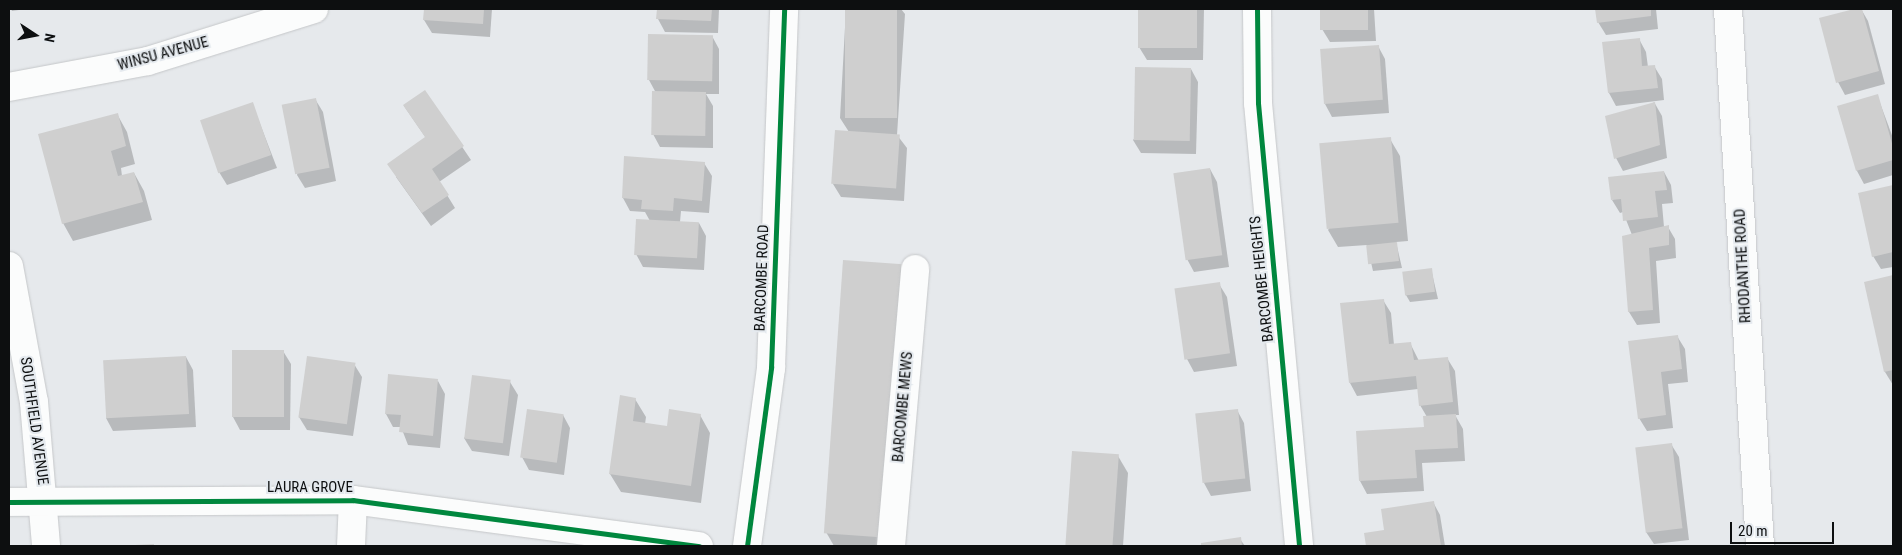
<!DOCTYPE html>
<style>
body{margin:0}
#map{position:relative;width:1902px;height:555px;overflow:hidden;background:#e6e9ec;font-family:"Roboto Condensed",sans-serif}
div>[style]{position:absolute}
.shadow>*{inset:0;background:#0003}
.building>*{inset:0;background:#cfcfcf;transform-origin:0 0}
.roads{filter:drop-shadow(0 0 1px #c5c7c9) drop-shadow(0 0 1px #c5c7c9)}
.minor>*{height:28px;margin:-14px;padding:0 14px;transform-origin:14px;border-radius:14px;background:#fbfcfc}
.cycleway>*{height:5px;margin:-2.5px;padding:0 2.5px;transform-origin:2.5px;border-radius:2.5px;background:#00873e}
span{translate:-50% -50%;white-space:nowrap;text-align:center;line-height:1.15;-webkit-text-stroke:4px #e4e9ee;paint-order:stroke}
.street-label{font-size:15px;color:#0d0f10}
.frame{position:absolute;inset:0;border:10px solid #0d0f10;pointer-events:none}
.north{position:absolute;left:10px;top:10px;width:50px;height:50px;-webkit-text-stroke:4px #e4e9ee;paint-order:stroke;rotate:101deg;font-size:14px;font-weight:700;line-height:20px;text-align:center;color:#0d0f10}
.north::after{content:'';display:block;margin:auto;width:18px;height:22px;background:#0d0f10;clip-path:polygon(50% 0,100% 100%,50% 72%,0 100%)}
.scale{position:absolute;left:1730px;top:522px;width:104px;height:22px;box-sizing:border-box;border:2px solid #0d0f10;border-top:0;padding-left:6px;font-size:15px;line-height:18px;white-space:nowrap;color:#0d0f10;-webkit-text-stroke:4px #e4e9ee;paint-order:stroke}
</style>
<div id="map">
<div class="shadow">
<div style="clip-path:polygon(11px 9px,26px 9px,12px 11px)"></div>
<div style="clip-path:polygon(425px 9px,492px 9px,490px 37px,432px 33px,424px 20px)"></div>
<div style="clip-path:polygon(658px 9px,719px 9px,718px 33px,665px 32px,658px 19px)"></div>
<div style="clip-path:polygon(846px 9px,901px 9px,905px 14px,897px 135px,907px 148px,904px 201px,841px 197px,833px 184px,836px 131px,849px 132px,840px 118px)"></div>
<div style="clip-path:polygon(1139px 9px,1204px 9px,1203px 60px,1147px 60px,1139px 47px)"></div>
<div style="clip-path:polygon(1321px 9px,1374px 9px,1376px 41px,1330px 42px,1322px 29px)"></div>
<div style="clip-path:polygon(1597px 9px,1656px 9px,1658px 29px,1606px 35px,1598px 22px)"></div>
<div style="clip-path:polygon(1861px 9px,1868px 21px,1885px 84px,1845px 95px,1838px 82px,1820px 19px)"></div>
<div style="clip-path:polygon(712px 36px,719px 49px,719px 94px,706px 94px,713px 106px,713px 148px,660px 147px,653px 134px,656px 93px,649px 80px)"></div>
<div style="clip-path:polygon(1639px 39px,1646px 52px,1648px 67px,1654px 66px,1662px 79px,1664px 100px,1616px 106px,1609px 93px,1604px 43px)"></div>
<div style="clip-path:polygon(1378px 46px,1385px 59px,1389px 113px,1332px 117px,1325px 104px)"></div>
<div style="clip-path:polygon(1191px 69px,1198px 82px,1196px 154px,1141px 153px,1133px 140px)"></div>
<div style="clip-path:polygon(425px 92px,471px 160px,439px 182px,455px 208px,431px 226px,396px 177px,426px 138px,404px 106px)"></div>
<div style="clip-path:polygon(1877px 95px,1893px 138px,1893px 175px,1864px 184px,1857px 171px,1838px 107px)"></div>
<div style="clip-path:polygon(315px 99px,323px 112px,336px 181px,305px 188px,297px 175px)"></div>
<div style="clip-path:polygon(1654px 102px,1662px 116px,1667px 158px,1623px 171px,1616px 158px)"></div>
<div style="clip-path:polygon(252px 103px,277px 168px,227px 185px,219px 172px)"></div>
<div style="clip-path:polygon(117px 114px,127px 132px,135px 164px,121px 168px,122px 176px,134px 173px,144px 191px,152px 220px,73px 241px,63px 223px)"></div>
<div style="clip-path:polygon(1390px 139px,1400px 156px,1408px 241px,1396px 242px,1402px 268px,1373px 271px,1367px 245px,1338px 247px,1328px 230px)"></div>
<div style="clip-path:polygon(704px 163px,712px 176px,709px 213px,681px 211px,680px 222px,699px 223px,706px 236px,704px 270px,643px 267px,636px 254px,650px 221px,645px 212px,630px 211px,623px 198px)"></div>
<div style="clip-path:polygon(1210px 169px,1217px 182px,1229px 267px,1194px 272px,1187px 259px,1175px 174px)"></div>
<div style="clip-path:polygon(1664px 172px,1671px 185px,1673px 203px,1662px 204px,1664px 227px,1668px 227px,1675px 239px,1676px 258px,1656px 261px,1660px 323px,1637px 325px,1629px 312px,1623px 237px,1632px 235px,1623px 212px,1620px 213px,1612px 200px)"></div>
<div style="clip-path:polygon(1893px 187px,1893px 267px,1881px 269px,1873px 256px,1859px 194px)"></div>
<div style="clip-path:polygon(1431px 269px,1438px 299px,1410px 302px,1406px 295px)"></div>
<div style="clip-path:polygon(1893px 277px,1893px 385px,1885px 372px,1865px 283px)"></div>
<div style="clip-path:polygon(1219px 284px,1227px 297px,1237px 366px,1194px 372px,1187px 359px)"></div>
<div style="clip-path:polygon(914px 286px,896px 546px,834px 546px,826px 532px)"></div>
<div style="clip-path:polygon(1383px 300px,1391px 313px,1394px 345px,1410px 343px,1419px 361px,1447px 358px,1455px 371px,1459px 415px,1455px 415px,1463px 429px,1465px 461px,1422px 463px,1424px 491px,1367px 494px,1360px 481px,1425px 428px,1427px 417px,1420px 405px,1418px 389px,1357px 396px,1350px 383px)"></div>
<div style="clip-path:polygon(1677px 336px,1685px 349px,1688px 382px,1668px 384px,1673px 428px,1647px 431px,1639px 418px)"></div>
<div style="clip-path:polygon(283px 351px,291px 364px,290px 430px,240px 430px,233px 417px)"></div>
<div style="clip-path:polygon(186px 357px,193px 370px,196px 427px,113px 431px,106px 418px)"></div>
<div style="clip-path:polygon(354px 364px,362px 377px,353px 436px,307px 430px,299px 417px)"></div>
<div style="clip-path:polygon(438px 381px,445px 394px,440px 448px,408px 445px,401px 427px,393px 427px,386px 414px)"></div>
<div style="clip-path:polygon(510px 382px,518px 395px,509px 456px,472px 451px,464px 438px)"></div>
<div style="clip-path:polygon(635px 399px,646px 417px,645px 424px,668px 427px,700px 415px,710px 433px,701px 503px,621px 492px,610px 474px)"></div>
<div style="clip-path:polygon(1237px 410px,1244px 423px,1251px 491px,1211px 496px,1204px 483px)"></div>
<div style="clip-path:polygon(563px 415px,570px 428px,564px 475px,529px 470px,522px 457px)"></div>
<div style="clip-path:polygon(1671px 444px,1679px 457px,1689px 540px,1654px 544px,1646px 532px)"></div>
<div style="clip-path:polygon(1073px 452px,1118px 456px,1128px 473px,1123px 546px,1066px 546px)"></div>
<div style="clip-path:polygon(1433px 502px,1440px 515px,1445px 546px,1367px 546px,1366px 534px,1386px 531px)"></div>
<div style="clip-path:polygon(1240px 539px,1245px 546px,1203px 546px,1202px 544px)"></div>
</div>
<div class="building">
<div style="clip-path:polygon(424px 9px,484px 9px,483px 24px,423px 20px)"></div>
<div style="clip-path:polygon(657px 9px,712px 9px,711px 21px,656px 19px)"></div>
<div style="left:845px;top:9px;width:52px;height:109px"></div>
<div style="left:1138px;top:9px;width:59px;height:39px"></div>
<div style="left:1320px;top:9px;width:48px;height:21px"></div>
<div style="clip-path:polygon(1595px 9px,1651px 9px,1651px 16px,1597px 23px)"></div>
<div style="clip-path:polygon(1854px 9px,1862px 9px,1879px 71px,1836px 83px,1819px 18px)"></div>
<div style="left:648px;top:34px;width:65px;height:46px;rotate:1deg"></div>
<div style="clip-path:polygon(1640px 38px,1642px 66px,1655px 65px,1658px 88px,1608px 93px,1602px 42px)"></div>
<div style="left:1379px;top:45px;width:55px;height:59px;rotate:86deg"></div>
<div style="left:1135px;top:67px;width:56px;height:73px;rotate:1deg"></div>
<div style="clip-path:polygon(425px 90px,464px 146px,432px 169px,449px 195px,422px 213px,387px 164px,425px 137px,403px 105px)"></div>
<div style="left:652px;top:91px;width:54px;height:44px;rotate:1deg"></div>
<div style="clip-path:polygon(1878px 94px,1893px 147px,1893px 160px,1856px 171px,1837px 106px)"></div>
<div style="left:316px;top:98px;width:71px;height:35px;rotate:79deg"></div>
<div style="left:253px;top:102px;width:56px;height:56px;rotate:71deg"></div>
<div style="clip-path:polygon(1655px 102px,1660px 145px,1614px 159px,1605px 116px)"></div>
<div style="clip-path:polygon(118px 113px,126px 146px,111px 151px,118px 176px,134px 172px,143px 202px,62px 224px,38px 134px)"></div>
<div style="left:835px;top:130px;width:65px;height:54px;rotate:4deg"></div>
<div style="left:1391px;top:137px;width:86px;height:72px;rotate:85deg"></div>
<div style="clip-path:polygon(624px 156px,705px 162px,702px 201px,674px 198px,673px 211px,641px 209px,642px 200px,622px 198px)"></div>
<div style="left:1210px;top:168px;width:88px;height:37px;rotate:82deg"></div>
<div style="clip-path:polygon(1664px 171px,1667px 190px,1655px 191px,1658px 217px,1623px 221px,1621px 199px,1611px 200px,1608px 177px)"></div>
<div style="clip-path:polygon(1893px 185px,1893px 252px,1872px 257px,1858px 193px)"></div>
<div style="left:636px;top:219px;width:63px;height:36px;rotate:3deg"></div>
<div style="clip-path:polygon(1669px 225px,1669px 245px,1649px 248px,1653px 310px,1628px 312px,1622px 236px)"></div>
<div style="left:1397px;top:242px;width:19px;height:31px;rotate:84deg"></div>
<div style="left:843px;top:260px;width:60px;height:274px;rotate:4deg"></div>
<div style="left:1432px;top:268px;width:24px;height:30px;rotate:83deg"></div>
<div style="clip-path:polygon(1893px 275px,1893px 370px,1884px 372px,1864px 282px)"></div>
<div style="left:1220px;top:282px;width:72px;height:46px;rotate:82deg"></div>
<div style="clip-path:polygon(1384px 299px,1389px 344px,1411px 342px,1414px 360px,1448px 357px,1453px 402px,1419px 406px,1416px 376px,1349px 383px,1340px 303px)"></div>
<div style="clip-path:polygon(1678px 335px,1682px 369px,1661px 372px,1666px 415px,1638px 419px,1628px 341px)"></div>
<div style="left:232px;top:350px;width:52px;height:67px"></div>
<div style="left:186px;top:356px;width:58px;height:83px;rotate:87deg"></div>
<div style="left:307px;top:356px;width:49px;height:62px;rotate:8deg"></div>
<div style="clip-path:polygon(388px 374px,438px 379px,433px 436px,399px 432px,401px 415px,385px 414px)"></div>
<div style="left:472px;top:375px;width:39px;height:64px;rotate:7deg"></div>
<div style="clip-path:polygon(620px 395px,636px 398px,633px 421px,667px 426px,669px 409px,701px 414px,691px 486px,609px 474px)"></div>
<div style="left:527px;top:409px;width:37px;height:49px;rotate:8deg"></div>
<div style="left:1238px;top:409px;width:70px;height:43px;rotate:84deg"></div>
<div style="clip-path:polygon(1456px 414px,1458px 448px,1415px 450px,1417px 478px,1359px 481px,1356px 431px,1424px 427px,1423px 416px)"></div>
<div style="left:1672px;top:443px;width:86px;height:37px;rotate:83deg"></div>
<div style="left:1072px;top:451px;width:47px;height:95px;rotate:4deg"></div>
<div style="clip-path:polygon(1434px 501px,1441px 546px,1366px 546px,1364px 533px,1384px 530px,1381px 509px)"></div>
<div style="clip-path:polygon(1241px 537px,1242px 546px,1201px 546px,1201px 543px)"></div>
<div style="clip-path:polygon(154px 544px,154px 546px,135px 546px,135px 545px)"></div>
</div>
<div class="roads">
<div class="minor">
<div style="left:1257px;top:9px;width:94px;rotate:89.4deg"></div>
<div style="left:1258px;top:103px;width:445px;rotate:84.7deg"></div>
<div style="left:1728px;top:9px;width:538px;rotate:86.59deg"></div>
<div style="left:9px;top:87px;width:141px;rotate:-10.6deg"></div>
<div style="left:148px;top:61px;width:174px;rotate:-17.4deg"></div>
<div style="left:9px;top:266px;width:138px;rotate:79.6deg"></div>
<div style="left:34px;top:402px;width:144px;rotate:85.2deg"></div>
<div style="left:9px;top:502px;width:344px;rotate:-0.3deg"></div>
<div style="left:353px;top:500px;width:349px;rotate:7.6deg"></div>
<div style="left:351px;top:546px;width:46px;rotate:-87.5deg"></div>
<div style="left:747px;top:546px;width:180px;rotate:-82.3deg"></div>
<div style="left:771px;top:368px;width:359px;rotate:-87.9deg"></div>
<div style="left:891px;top:546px;width:278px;rotate:-85deg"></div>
</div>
</div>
<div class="cycleway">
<div style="left:1257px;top:9px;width:94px;rotate:89.4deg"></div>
<div style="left:1258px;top:103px;width:445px;rotate:84.7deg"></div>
<div style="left:9px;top:502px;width:344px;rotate:-0.3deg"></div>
<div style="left:353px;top:500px;width:349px;rotate:7.6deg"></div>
<div style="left:747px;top:546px;width:180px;rotate:-82.3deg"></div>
<div style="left:771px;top:368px;width:359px;rotate:-87.9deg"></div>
</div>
<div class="street-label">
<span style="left:163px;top:54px;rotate:-15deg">WINSU AVENUE</span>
<span style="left:1743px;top:266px;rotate:-93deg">RHODANTHE ROAD</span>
<span style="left:762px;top:278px;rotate:-88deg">BARCOMBE ROAD</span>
<span style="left:1262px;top:279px;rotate:-96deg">BARCOMBE HEIGHTS</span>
<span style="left:903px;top:407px;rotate:-85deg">BARCOMBE MEWS</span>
<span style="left:34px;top:421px;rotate:82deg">SOUTHFIELD AVENUE</span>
<span style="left:310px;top:488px">LAURA GROVE</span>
</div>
<div class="frame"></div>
<div class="north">N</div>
<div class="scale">20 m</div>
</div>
